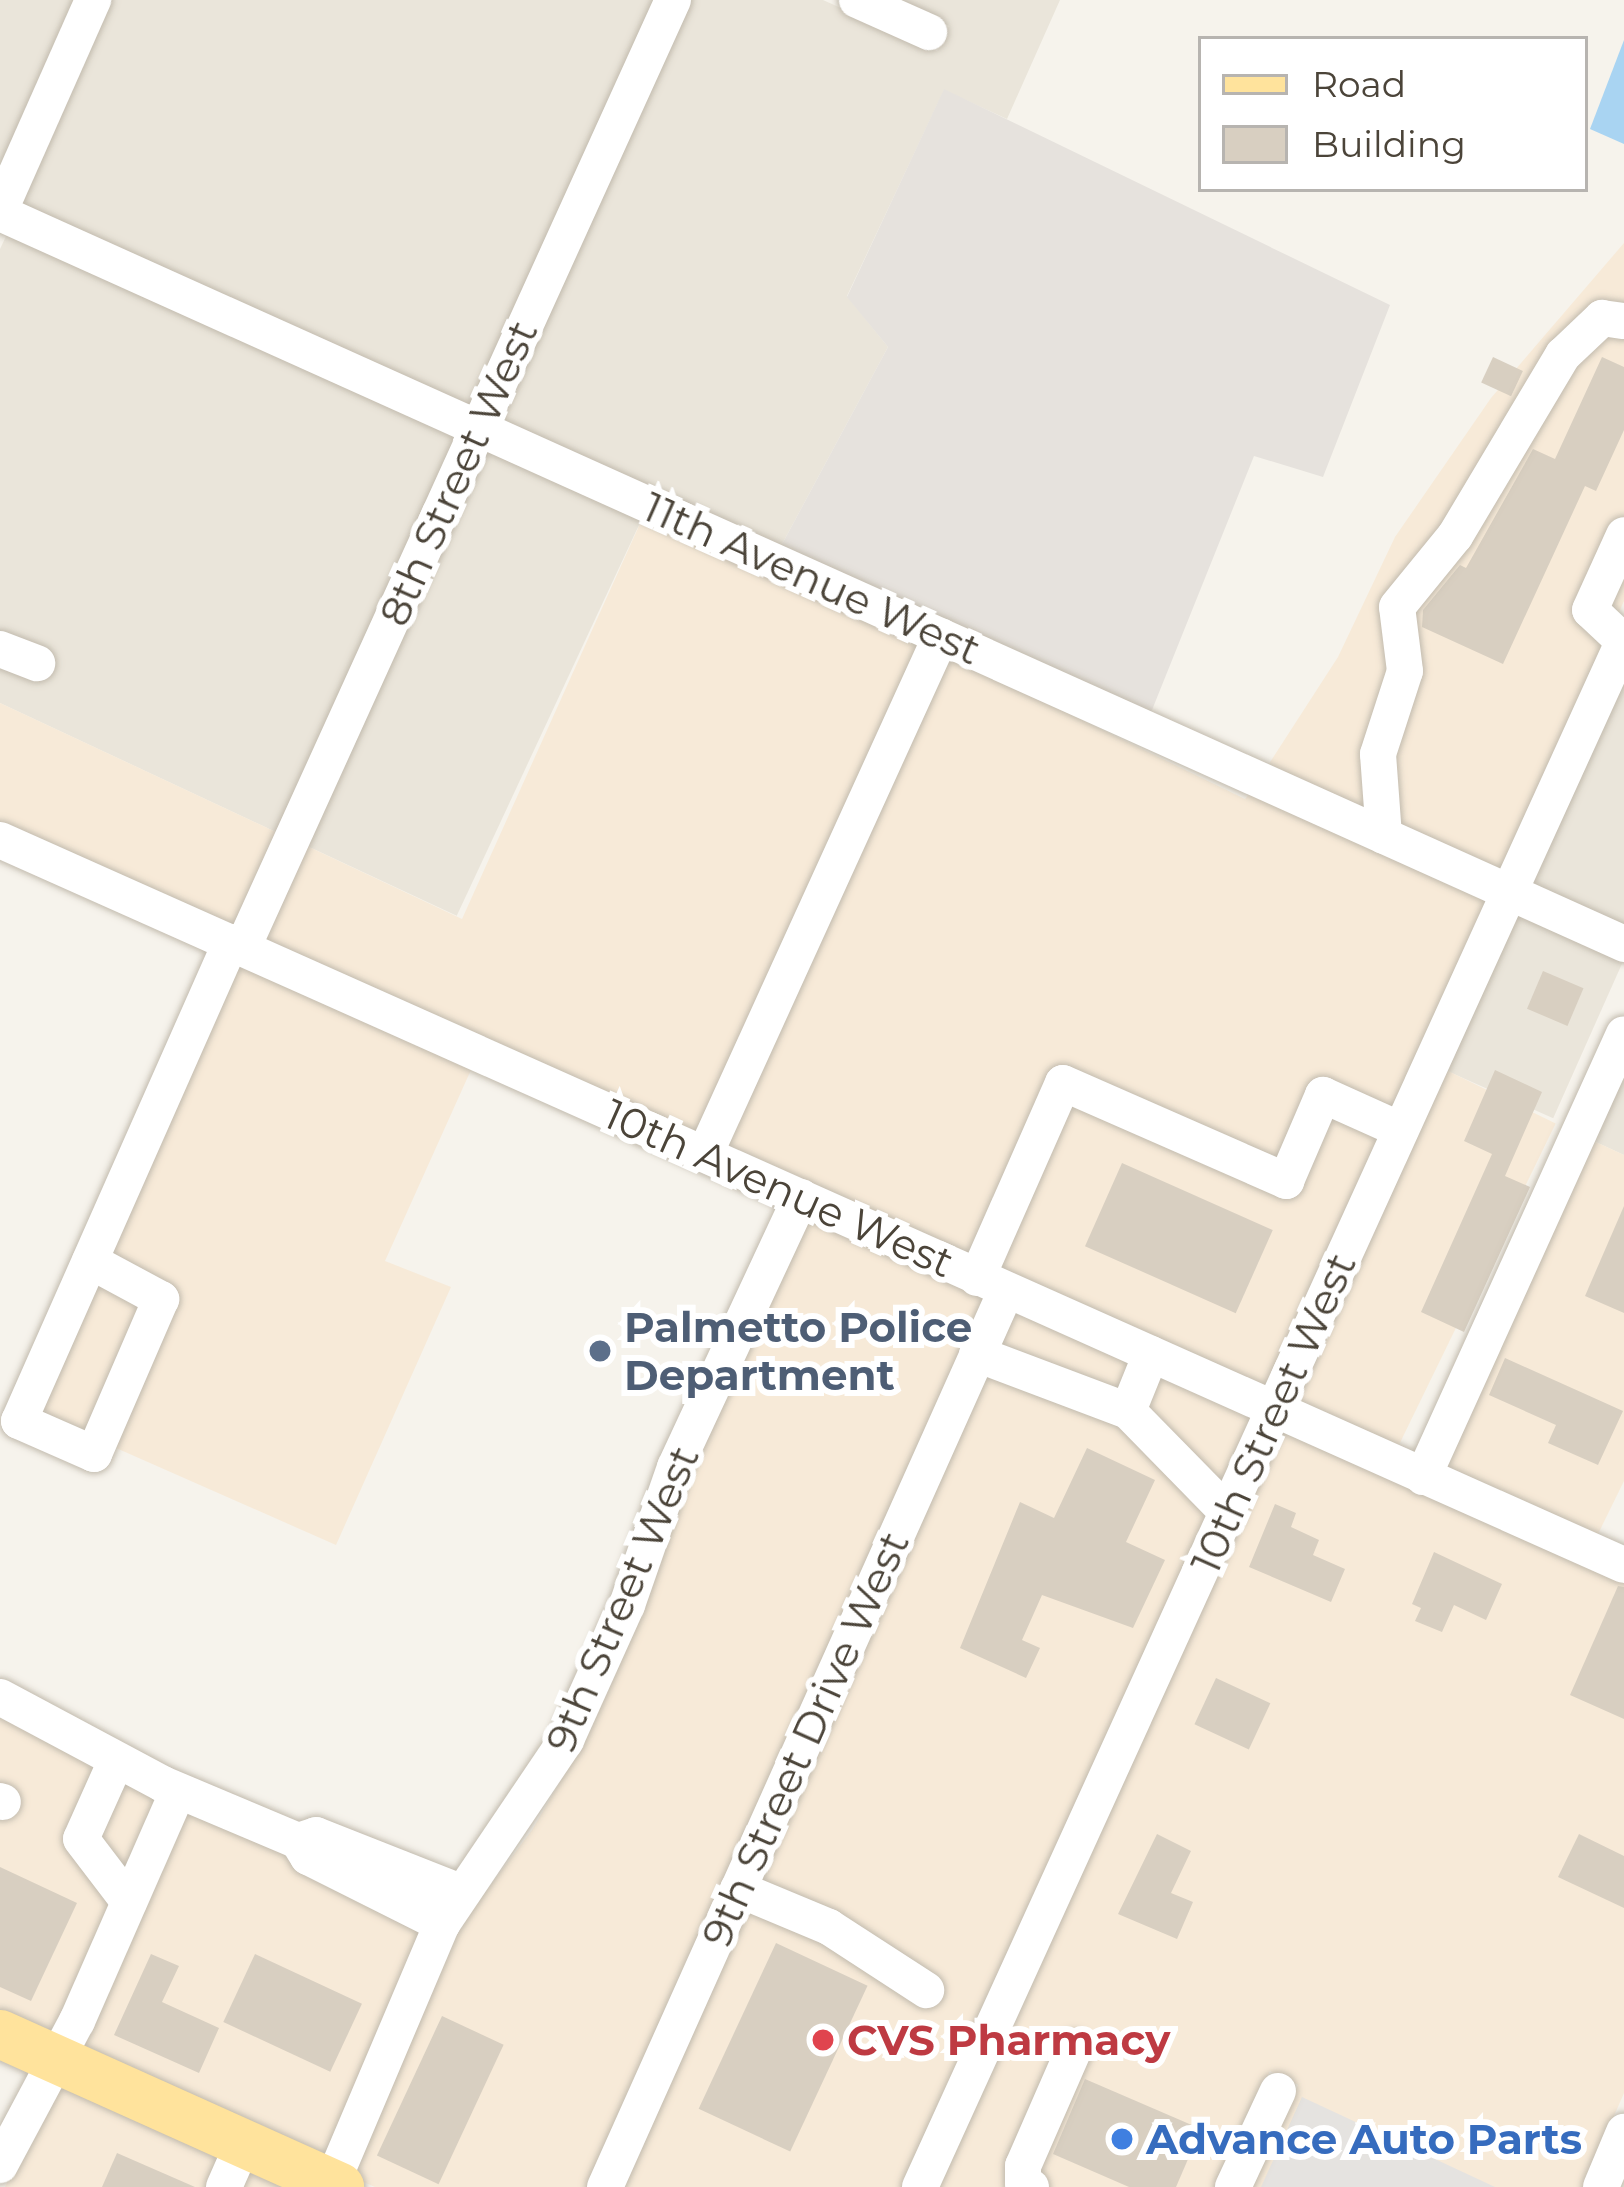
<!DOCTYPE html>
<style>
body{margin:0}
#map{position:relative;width:1624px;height:2187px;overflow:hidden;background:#f6f3ec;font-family:Montserrat,sans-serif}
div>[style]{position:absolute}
.residential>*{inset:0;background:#eae5da;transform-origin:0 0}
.commercial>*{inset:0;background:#f7ead8;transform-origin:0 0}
.industrial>*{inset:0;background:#e6e2dd}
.parking>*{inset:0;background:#e5e3e0}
.water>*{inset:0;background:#a9d4f2}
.building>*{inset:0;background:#d8cfc1;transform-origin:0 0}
.roads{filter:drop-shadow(0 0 3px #c2bbae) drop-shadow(0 0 3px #c2bbae)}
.minor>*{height:36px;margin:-18px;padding:0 18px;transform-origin:18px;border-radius:18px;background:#fff}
.major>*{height:48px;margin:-24px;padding:0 24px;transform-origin:24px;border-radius:24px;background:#ffe39c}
.dots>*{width:33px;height:33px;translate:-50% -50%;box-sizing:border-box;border:6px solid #fff;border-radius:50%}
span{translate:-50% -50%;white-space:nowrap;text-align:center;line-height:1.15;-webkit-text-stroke:12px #fff;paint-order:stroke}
.street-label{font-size:42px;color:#4b4439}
.service-label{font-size:42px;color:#4e5e75;font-weight:700}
.left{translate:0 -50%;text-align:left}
.health-label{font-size:42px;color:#be3a42;font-weight:700}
.shop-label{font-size:42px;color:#366cbe;font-weight:700}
.legend{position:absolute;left:1198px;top:36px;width:390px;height:156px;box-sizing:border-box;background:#fff;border:3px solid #b7b4b0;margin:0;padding:15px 21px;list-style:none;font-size:36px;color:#4b4439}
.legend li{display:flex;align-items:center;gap:24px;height:60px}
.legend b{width:60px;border:3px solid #b7b4b0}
</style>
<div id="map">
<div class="residential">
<div style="clip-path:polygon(0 0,76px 0,0 171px)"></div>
<div style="clip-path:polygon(111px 0,655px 0,472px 408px,19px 206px)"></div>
<div style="clip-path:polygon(691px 0,823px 0,937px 51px,949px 26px,892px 0,1060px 0,1007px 119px,944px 90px,847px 296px,888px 347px,780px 548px,501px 421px)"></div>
<div style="clip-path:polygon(8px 232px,460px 434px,278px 833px,0 703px,0 249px)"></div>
<div style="left:490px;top:447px;width:168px;height:439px;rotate:25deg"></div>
<div style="clip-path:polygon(1624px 678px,1624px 928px,1529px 886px)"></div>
<div style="left:1518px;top:912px;width:116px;height:174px;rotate:24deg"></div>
<div style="clip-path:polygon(1624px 1051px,1624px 1155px,1585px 1137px)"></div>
</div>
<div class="commercial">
<div style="clip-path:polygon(1624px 243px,1624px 601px,1500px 872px,1267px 767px,1338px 657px,1395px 537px,1491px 398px)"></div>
<div style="clip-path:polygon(643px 517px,921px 643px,696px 1135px,264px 941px,307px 846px,462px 919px)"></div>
<div style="clip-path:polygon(950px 656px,1245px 799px,1251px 792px,1489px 898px,1267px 1389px,725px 1148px)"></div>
<div style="clip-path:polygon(0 703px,278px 833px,234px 928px,0 824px)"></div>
<div style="clip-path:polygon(240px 961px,475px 1061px,385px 1261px,451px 1287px,336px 1545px,39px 1414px)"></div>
<div style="left:1446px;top:1070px;width:122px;height:364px;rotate:26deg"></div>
<div style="clip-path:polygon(1585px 1137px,1624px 1155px,1624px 1481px,1597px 1536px,1437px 1465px)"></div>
<div style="clip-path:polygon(810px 1216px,985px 1297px,587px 2187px,375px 2187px,351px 2177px,456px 1931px,532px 1830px,581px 1746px,690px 1473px)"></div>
<div style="clip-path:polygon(1014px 1310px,1255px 1415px,903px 2187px,622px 2187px)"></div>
<div style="clip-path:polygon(1284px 1428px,1624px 1579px,1624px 2093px,1583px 2187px,1251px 2187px,1298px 2085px,1270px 2071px,1216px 2187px,938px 2187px)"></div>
<div style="clip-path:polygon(0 1714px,286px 1852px,422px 1930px,322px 2164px,0 2018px)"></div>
<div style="clip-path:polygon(56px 2075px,306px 2187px,5px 2187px)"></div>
</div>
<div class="industrial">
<div style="clip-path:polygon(944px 89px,1390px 305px,1323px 477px,1254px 456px,1150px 715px,780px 548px,888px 347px,847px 297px)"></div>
</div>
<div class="parking">
<div style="clip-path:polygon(1302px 2097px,1495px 2187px,1261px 2187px)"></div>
</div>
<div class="water">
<div style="clip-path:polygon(1624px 40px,1624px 144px,1590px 129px)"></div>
</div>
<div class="building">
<div style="left:1493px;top:357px;width:33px;height:28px;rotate:25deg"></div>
<div style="clip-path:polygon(1602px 357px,1624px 367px,1624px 430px,1596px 491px,1585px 486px,1503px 664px,1422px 627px,1423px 610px,1460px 565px,1466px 568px,1533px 449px,1555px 459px)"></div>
<div style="left:1543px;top:971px;width:44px;height:41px;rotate:23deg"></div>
<div style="clip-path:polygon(1495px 1070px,1542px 1092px,1505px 1176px,1530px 1187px,1464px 1332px,1421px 1312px,1492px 1154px,1464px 1141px)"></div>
<div style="left:1122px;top:1163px;width:165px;height:91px;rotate:24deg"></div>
<div style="clip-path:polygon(1624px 1206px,1624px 1313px,1585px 1296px)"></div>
<div style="clip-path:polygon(1505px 1358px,1623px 1411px,1598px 1465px,1548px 1443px,1556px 1425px,1489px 1395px)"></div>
<div style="clip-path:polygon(1087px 1448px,1155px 1480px,1126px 1542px,1165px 1560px,1133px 1628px,1042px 1595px,1022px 1640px,1040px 1648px,1026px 1678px,960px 1648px,1020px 1502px,1054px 1518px)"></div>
<div style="clip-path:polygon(1275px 1504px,1296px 1513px,1291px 1527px,1319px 1540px,1313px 1555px,1345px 1569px,1331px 1602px,1249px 1567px)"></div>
<div style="clip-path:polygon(1434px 1552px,1502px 1584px,1486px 1620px,1454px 1605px,1442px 1632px,1415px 1621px,1421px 1608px,1412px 1604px)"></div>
<div style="clip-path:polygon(1618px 1586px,1624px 1587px,1624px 1719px,1570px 1695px)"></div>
<div style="left:1216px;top:1678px;width:60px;height:51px;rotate:25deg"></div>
<div style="clip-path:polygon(1157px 1834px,1191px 1851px,1171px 1893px,1193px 1902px,1177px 1939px,1118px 1914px)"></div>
<div style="clip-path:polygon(1579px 1834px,1624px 1856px,1624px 1908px,1558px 1877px)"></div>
<div style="clip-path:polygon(0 1867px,77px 1903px,31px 2001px,0 1987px)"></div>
<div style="left:776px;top:1943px;width:101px;height:183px;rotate:25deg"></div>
<div style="clip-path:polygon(151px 1954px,179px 1966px,162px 2002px,219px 2028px,199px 2073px,114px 2035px)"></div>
<div style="left:255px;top:1954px;width:118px;height:75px;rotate:25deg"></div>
<div style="left:442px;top:2016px;width:68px;height:154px;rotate:25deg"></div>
<div style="clip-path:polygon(1085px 2079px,1201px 2129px,1176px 2187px,1129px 2187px,1053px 2154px)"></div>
<div style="clip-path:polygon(117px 2153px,195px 2187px,102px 2187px)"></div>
</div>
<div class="roads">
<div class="minor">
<div style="left:857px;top:0;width:79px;rotate:24deg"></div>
<div style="left:0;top:210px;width:230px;rotate:-66.1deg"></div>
<div style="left:0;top:213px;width:1781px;rotate:24.23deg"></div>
<div style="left:1623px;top:641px;width:45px;rotate:-136.8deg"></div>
<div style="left:1590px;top:610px;width:82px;rotate:-65.6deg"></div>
<div style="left:0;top:649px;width:40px;rotate:21deg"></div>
<div style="left:1384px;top:836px;width:82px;rotate:-94.2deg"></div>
<div style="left:1378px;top:754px;width:87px;rotate:-72deg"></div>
<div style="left:1405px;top:671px;width:64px;rotate:-97.1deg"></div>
<div style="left:1397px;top:607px;width:92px;rotate:-50.8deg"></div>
<div style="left:1455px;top:536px;width:211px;rotate:-59.2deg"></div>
<div style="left:1563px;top:355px;width:54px;rotate:-43.5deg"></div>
<div style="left:1602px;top:318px;width:22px;rotate:8deg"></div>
<div style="left:0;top:840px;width:1778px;rotate:24.06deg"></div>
<div style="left:243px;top:947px;width:1040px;rotate:-65.58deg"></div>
<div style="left:705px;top:1154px;width:569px;rotate:-65.51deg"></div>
<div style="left:90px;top:1261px;width:81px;rotate:28.2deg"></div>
<div style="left:161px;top:1299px;width:169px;rotate:113.4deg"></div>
<div style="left:94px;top:1454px;width:82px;rotate:-156.3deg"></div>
<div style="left:19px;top:1421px;width:524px;rotate:-66.13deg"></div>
<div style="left:977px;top:1278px;width:213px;rotate:-66.2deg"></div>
<div style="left:1063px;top:1083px;width:244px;rotate:23.7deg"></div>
<div style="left:1286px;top:1181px;width:94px;rotate:-66.7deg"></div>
<div style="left:1323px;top:1095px;width:85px;rotate:24.2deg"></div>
<div style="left:977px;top:1354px;width:161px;rotate:20.7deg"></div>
<div style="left:1151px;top:1354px;width:61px;rotate:112deg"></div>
<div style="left:1128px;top:1411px;width:143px;rotate:45.6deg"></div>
<div style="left:1423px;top:1477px;width:486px;rotate:-65.6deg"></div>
<div style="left:0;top:1697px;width:185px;rotate:28.1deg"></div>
<div style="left:163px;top:1784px;width:147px;rotate:22.9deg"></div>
<div style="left:298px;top:1841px;width:19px;rotate:58deg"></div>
<div style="left:308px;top:1857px;width:150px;rotate:26.6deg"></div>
<div style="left:116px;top:1761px;width:85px;rotate:114.2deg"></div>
<div style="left:81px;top:1839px;width:79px;rotate:52.7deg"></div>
<div style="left:0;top:1801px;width:3px;rotate:18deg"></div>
<div style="left:298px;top:1841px;width:19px;rotate:-18deg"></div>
<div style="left:316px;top:1835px;width:156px;rotate:21.5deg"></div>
<div style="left:738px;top:1889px;width:99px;rotate:22.7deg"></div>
<div style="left:829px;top:1927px;width:116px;rotate:33deg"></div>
<div style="left:0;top:2165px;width:163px;rotate:-61.9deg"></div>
<div style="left:77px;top:2021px;width:251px;rotate:-66.3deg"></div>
<div style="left:332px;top:2183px;width:281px;rotate:-67deg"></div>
<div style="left:442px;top:1924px;width:222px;rotate:-56deg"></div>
<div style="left:566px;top:1740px;width:148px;rotate:-65.7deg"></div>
<div style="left:627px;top:1605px;width:146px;rotate:-70.8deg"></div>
<div style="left:675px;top:1467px;width:298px;rotate:-65deg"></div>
<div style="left:224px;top:2187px;width:47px;rotate:-66.2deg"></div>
<div style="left:605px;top:2187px;width:982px;rotate:-65.89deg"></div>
<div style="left:920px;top:2187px;width:1700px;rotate:-65.53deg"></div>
<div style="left:1031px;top:2187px;width:9px;rotate:-153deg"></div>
<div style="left:1023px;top:2183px;width:17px;rotate:-90deg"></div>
<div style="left:1023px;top:2166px;width:128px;rotate:-66.4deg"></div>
<div style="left:1233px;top:2187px;width:106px;rotate:-64.9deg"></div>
<div style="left:1601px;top:2187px;width:60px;rotate:-67.3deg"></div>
</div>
<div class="major">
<div style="left:0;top:2034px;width:373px;rotate:24.2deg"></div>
</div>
</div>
<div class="dots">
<div style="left:600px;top:1351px;background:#5c6f8a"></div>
<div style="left:823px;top:2040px;background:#e0444e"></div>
<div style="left:1122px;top:2139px;background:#3f7fe0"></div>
</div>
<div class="street-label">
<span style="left:458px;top:473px;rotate:-66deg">8th Street West</span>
<span style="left:812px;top:578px;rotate:24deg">11th Avenue West</span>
<span style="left:779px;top:1188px;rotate:24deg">10th Avenue West</span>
<span style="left:1273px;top:1413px;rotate:-66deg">10th Street West</span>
<span style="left:622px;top:1599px;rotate:-67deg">9th Street West</span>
<span style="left:805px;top:1739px;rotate:-66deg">9th Street Drive West</span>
</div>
<div class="service-label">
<span class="left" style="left:624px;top:1351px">Palmetto Police<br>Department</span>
</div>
<div class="health-label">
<span class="left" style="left:847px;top:2040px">CVS Pharmacy</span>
</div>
<div class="shop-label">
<span class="left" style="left:1146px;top:2139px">Advance Auto Parts</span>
</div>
<ul class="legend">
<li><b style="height:15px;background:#ffe39c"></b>Road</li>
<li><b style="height:33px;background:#d8cfc1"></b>Building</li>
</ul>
</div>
